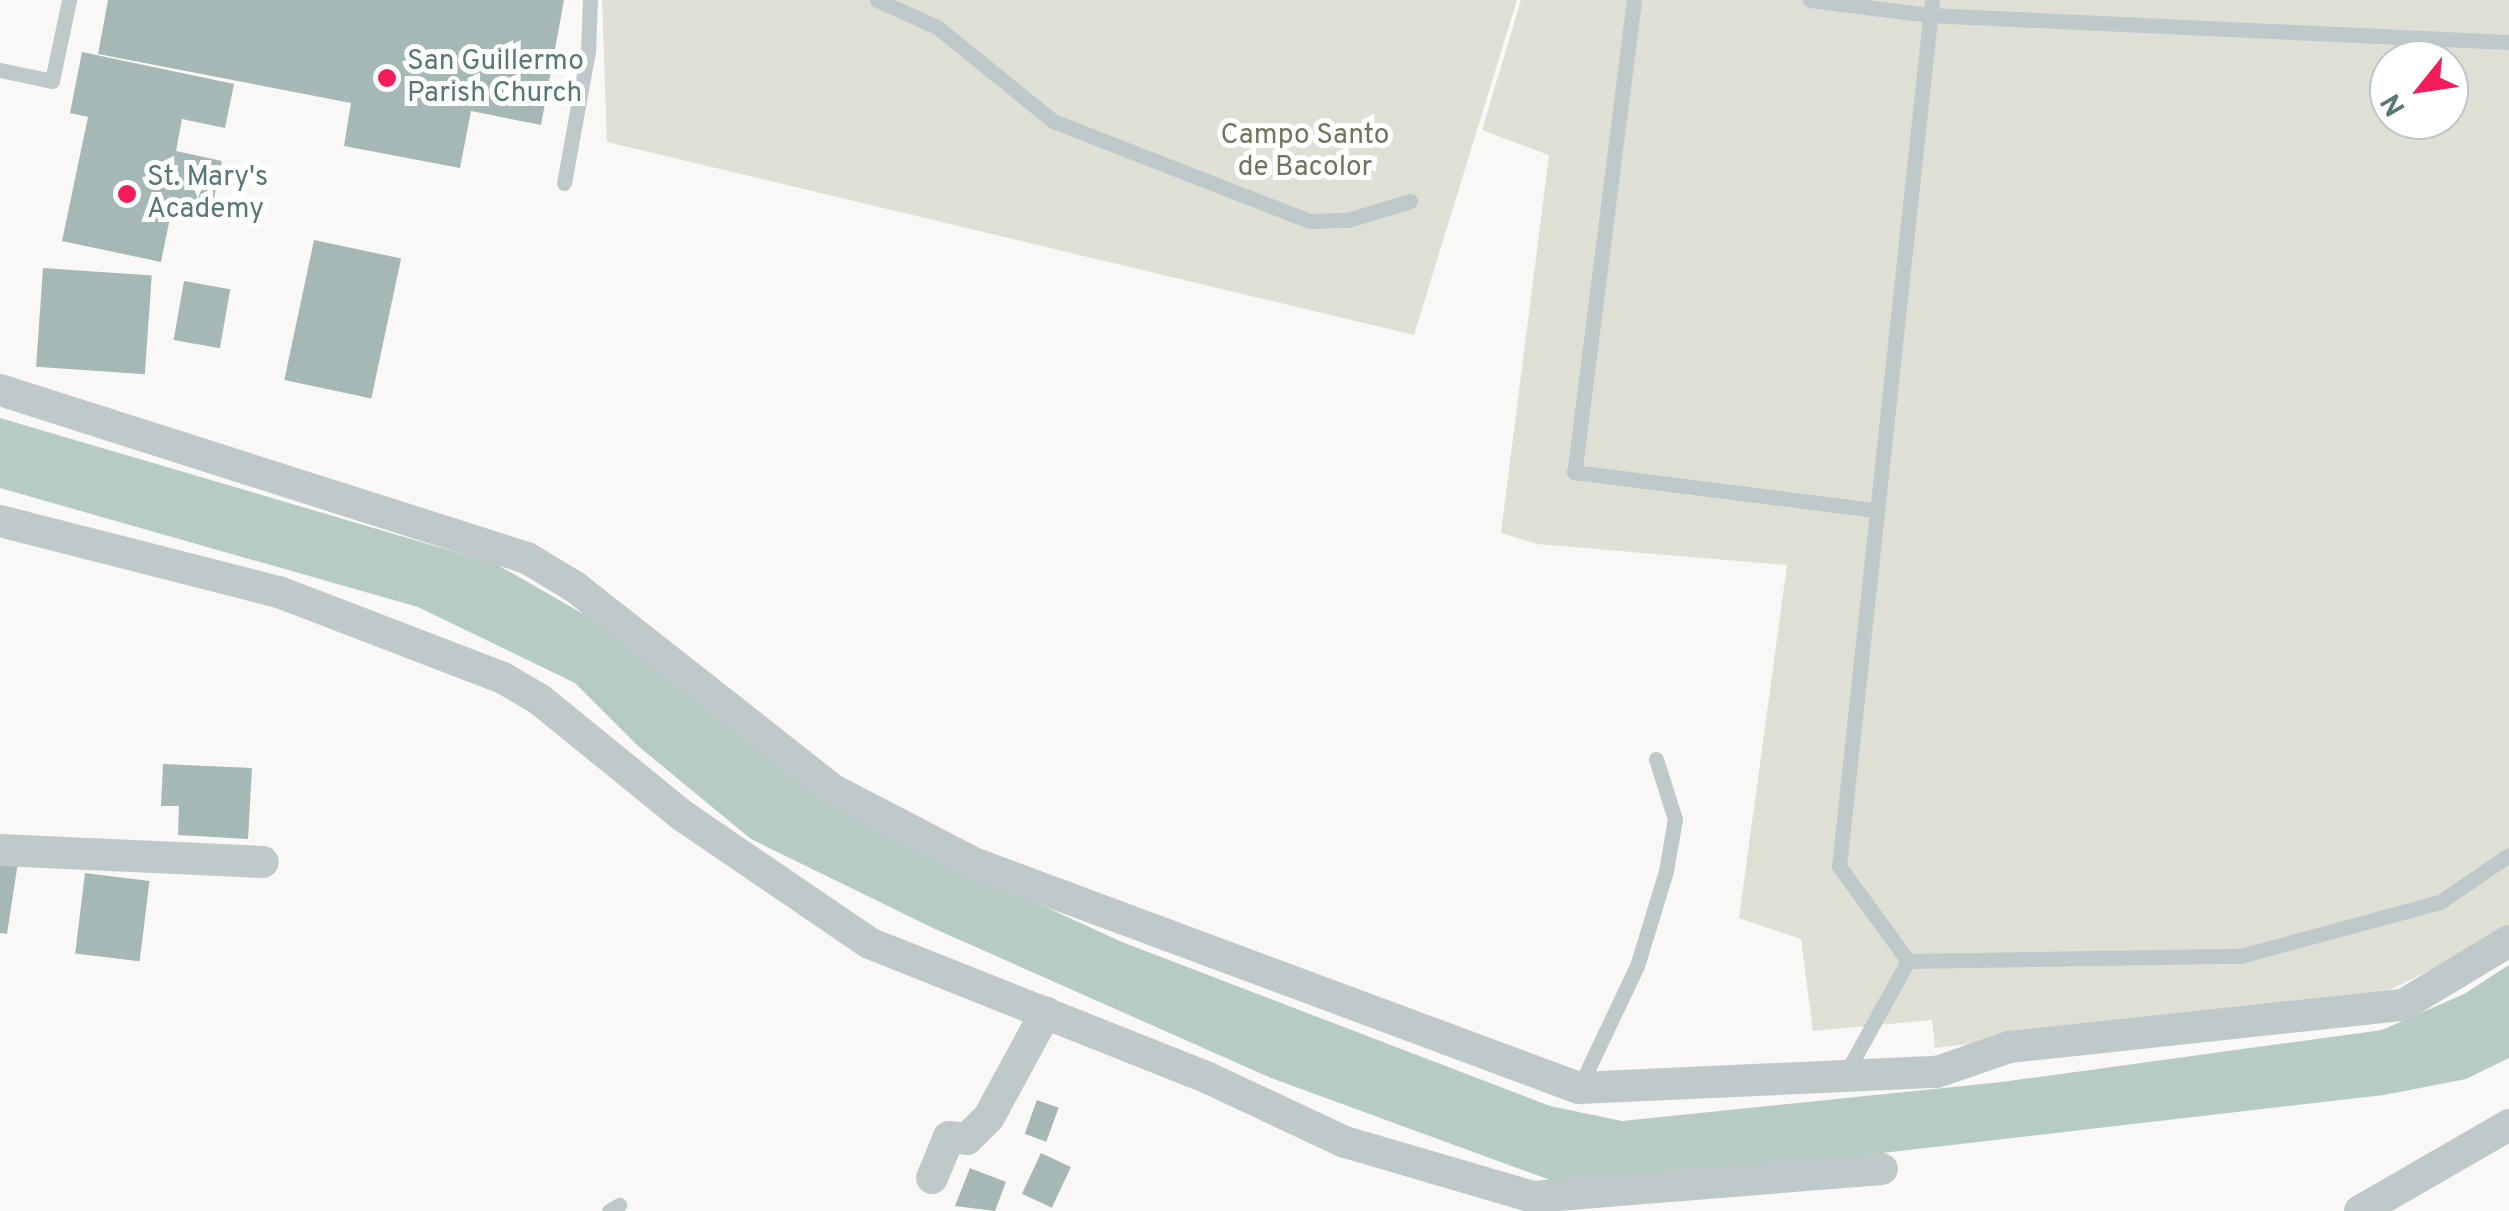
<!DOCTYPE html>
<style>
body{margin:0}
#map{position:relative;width:2509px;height:1211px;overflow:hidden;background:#f9f8f6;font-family:Overpass,sans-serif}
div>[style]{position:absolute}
.green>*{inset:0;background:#dee0d5}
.water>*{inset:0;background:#b7cbc5}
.building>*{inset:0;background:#a5b8b6;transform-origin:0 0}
.lane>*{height:15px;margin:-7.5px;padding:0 7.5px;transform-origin:7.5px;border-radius:7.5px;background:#bfc9c9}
.street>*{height:32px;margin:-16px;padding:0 16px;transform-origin:16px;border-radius:16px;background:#bfc9c9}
.dots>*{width:28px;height:28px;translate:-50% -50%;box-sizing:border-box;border:5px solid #fff;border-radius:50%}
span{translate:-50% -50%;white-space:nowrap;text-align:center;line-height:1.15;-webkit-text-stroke:10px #fff;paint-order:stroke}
.poi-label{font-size:28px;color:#587875}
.left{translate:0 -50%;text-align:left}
.park-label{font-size:28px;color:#6f765d}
.north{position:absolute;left:2369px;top:40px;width:100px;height:100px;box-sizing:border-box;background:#fff;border:2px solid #bcc9c8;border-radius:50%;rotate:240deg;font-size:28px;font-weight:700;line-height:40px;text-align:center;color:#587875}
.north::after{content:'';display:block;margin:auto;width:35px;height:45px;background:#f31d5c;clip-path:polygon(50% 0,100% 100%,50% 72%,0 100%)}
</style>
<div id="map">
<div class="green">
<div style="clip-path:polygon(602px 0,1517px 0,1414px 335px,607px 142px)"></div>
<div style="clip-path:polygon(evenodd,1521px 0,2509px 0,2509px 930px,2380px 995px,1935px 1048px,1932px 1020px,1813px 1031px,1801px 939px,1739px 918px,1787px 565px,1537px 544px,1501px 533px,1549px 155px,1482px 130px,1521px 0,2389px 60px,2449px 60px,2449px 120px,2389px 120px,2389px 60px)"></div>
</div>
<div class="water">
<div style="clip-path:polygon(0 418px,496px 564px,594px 620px,954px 865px,1122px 942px,1550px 1106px,1622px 1121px,2002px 1082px,2382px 1030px,2464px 994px,2509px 965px,2509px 1058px,2466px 1079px,2384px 1095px,1822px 1160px,1553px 1181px,1271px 1078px,935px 929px,751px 839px,638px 746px,575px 683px,418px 607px,0 488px)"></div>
</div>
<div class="building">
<div style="clip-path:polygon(108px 0,564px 0,541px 125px,471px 111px,460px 168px,344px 146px,351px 103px,98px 54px)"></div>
<div style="clip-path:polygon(82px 52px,234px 84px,225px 128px,182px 119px,176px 151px,222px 161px,209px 221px,171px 213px,161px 262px,62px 241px,88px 117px,70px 113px)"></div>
<div style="left:314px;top:240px;width:89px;height:143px;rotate:12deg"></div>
<div style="left:43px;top:268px;width:109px;height:99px;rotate:4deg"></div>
<div style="left:184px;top:281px;width:47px;height:60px;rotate:10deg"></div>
<div style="clip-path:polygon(163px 764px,252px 768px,248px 839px,178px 835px,179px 806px,161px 806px)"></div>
<div style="clip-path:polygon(0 859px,18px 862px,7px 934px,0 933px)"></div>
<div style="left:85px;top:873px;width:65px;height:81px;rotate:7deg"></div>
<div style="left:1037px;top:1100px;width:23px;height:36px;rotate:20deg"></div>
<div style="left:1041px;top:1153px;width:33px;height:45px;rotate:25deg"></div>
<div style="clip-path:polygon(970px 1168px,1006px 1182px,995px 1211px,955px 1206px)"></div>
</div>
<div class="lane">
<div style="left:877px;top:0;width:66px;rotate:24.2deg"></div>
<div style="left:937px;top:27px;width:149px;rotate:39deg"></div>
<div style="left:1053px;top:121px;width:276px;rotate:21.3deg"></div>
<div style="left:1310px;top:221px;width:38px;rotate:-2deg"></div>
<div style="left:1348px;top:220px;width:65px;rotate:-17deg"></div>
<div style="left:1634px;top:0;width:476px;rotate:97.2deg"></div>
<div style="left:1574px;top:472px;width:304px;rotate:7.2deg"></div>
<div style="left:1810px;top:0;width:120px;rotate:7.2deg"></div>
<div style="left:1929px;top:15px;width:581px;rotate:2.67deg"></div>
<div style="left:0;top:70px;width:53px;rotate:11.9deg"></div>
<div style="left:52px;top:81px;width:83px;rotate:-78.1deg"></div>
<div style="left:564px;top:183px;width:134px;rotate:-79.7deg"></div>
<div style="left:588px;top:51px;width:51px;rotate:-87.8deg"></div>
<div style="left:1908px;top:961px;width:117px;rotate:-126deg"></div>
<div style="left:1839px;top:866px;width:871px;rotate:-83.87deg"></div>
<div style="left:1908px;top:961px;width:332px;rotate:-0.9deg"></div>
<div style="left:2240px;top:956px;width:207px;rotate:-15.1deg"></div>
<div style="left:2440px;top:902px;width:83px;rotate:-34.3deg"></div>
<div style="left:1845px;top:1075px;width:130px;rotate:-61.1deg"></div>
<div style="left:1579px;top:1088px;width:135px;rotate:-64.6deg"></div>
<div style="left:1637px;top:966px;width:99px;rotate:-73deg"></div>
<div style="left:1666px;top:871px;width:53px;rotate:-80.2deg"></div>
<div style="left:1675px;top:819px;width:63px;rotate:-107.6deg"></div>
<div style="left:609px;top:1211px;width:12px;rotate:-31deg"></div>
</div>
<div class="street">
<div style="left:0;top:390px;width:553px;rotate:17.68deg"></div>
<div style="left:527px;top:558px;width:56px;rotate:31.1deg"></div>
<div style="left:575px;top:587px;width:328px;rotate:38.2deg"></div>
<div style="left:833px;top:790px;width:161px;rotate:27.4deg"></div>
<div style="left:976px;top:864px;width:643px;rotate:20.38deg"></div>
<div style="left:1579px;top:1088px;width:358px;rotate:-2.6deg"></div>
<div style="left:1937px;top:1072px;width:76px;rotate:-19.1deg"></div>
<div style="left:2009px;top:1047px;width:396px;rotate:-6.1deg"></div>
<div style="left:2403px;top:1005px;width:124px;rotate:-31.1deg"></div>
<div style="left:0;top:521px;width:288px;rotate:14.3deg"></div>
<div style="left:279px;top:592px;width:240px;rotate:21deg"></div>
<div style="left:503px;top:678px;width:42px;rotate:30.3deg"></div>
<div style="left:539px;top:699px;width:186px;rotate:39.1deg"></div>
<div style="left:683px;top:816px;width:225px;rotate:34.3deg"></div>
<div style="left:869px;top:943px;width:363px;rotate:21.7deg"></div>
<div style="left:1206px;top:1077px;width:153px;rotate:25.1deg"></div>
<div style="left:1345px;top:1142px;width:196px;rotate:16.3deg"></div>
<div style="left:1533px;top:1197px;width:350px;rotate:-4.6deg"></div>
<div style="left:0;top:850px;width:263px;rotate:2.6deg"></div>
<div style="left:932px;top:1178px;width:44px;rotate:-67.5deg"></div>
<div style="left:949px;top:1137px;width:18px;rotate:6deg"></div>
<div style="left:967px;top:1139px;width:31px;rotate:-45deg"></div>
<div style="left:989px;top:1117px;width:119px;rotate:-61.5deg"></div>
<div style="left:2360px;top:1211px;width:172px;rotate:-30deg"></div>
</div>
<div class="dots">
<div style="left:387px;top:78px;background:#f31d5c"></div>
<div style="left:127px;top:194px;background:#f31d5c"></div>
</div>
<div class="poi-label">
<span class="left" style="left:407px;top:78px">San Guillermo<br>Parish Church</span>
<span class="left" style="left:147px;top:194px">St. Mary's<br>Academy</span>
</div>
<div class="park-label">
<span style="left:1305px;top:152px">Campo Santo<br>de Bacolor</span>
</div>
<div class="north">N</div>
</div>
